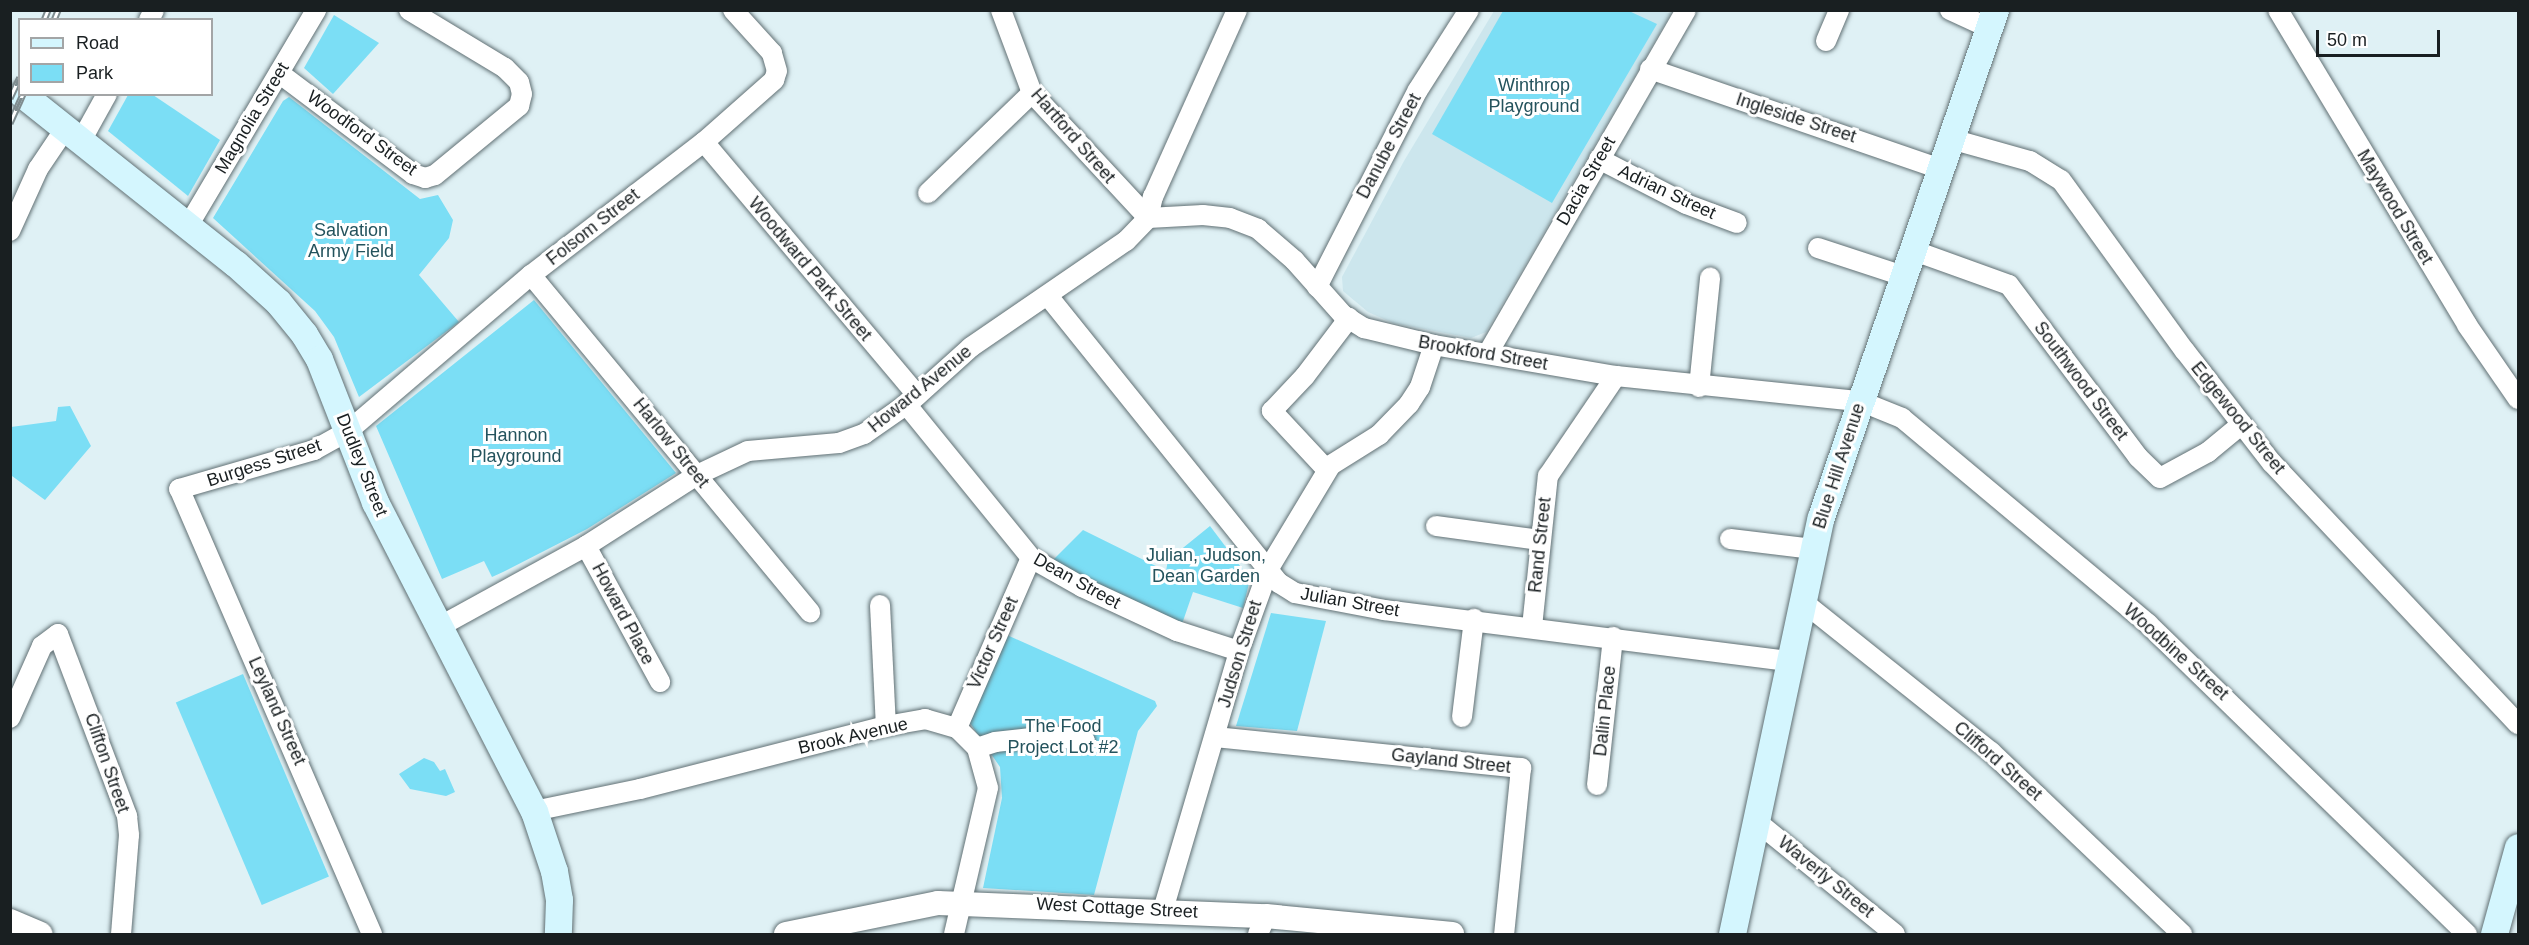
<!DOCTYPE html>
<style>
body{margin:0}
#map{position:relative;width:2529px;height:945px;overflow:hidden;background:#dff1f5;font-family:Helvetica,sans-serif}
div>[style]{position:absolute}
.built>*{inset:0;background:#cce6ed}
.green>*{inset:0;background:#7bdef5;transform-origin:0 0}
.roads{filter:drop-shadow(0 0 2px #617074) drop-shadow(0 0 2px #617074)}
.minor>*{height:20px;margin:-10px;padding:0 10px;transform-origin:10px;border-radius:10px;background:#fff}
.tertiary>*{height:24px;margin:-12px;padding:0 12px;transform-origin:12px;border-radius:12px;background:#fff}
.secondary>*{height:27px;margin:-13.5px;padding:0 13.5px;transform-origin:13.5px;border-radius:13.5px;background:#d4f6fe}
.rail>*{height:7px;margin-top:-3.5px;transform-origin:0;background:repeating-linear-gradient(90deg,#fff 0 14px,#7f8c8f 0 28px);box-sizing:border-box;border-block:2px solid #7f8c8f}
span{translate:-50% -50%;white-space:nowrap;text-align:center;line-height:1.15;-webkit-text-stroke:6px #fff;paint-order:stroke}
.park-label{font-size:18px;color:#24535d}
.street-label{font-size:18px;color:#191f21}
.frame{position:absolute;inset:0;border:12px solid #191f21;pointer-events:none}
.legend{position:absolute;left:18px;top:18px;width:195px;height:78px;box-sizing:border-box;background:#fff;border:2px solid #a3a5a6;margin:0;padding:8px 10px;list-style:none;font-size:18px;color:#191f21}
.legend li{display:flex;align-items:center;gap:12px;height:30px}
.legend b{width:30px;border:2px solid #a3a5a6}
.scale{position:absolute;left:2316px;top:30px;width:124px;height:27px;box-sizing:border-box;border:3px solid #191f21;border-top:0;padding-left:8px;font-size:18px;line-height:21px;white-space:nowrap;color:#191f21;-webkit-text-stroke:4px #fff;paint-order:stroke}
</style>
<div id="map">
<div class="built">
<div style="clip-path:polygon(1662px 10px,1671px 14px,1486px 332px,1471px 338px,1393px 323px,1368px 312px,1343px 291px,1342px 277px,1404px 161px,1494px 11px)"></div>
</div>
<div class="green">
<div style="clip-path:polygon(1503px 11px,1629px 11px,1657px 24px,1552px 203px,1432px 134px)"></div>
<div style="clip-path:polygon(334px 15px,379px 43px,333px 94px,304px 68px)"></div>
<div style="clip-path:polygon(128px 95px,153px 95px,220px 140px,188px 196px,108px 131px)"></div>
<div style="clip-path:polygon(289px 97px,420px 199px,438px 195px,453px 220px,449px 238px,419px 275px,459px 322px,359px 397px,334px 337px,315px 311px,213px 218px,283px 101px)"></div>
<div style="clip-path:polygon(534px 300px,676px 473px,587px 529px,503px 572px,492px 577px,484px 561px,442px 579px,376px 426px)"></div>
<div style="clip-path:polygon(70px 406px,91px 446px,45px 500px,12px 476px,11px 427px,56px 421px,58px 407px)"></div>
<div style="clip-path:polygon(1210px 526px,1250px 579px,1243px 608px,1193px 592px,1182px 624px,1051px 562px,1083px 530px,1166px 571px,1168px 560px)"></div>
<div style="clip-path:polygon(1271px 613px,1326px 621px,1297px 731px,1236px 726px)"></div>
<div style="clip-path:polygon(1007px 635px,1155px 701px,1157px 706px,1138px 731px,1094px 895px,983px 888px,1002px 798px,1000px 767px,968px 720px)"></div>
<div style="left:243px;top:674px;width:220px;height:73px;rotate:67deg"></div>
<div style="clip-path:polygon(424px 758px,434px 762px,440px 771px,445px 769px,455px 792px,446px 796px,410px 789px,399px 774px)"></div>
</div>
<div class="roads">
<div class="minor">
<div style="left:1001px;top:10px;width:89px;rotate:69.5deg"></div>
<div style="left:1032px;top:93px;width:171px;rotate:47.1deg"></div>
<div style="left:1148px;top:218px;width:55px;rotate:-3.1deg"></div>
<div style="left:1203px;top:215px;width:27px;rotate:6deg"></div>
<div style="left:1230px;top:218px;width:30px;rotate:21deg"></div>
<div style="left:1258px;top:229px;width:48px;rotate:40.7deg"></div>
<div style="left:1294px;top:260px;width:74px;rotate:48.3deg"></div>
<div style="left:1343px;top:315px;width:25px;rotate:32deg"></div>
<div style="left:1364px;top:328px;width:72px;rotate:13.7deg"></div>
<div style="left:1434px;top:345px;width:185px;rotate:9.7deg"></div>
<div style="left:1616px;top:376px;width:245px;rotate:5.9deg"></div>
<div style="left:1860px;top:401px;width:45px;rotate:22deg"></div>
<div style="left:1902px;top:418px;width:321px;rotate:39.9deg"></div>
<div style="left:2148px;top:624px;width:445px;rotate:44.2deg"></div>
<div style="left:1950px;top:10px;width:43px;rotate:24.8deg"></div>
<div style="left:2278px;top:10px;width:367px;rotate:59deg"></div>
<div style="left:2467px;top:325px;width:90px;rotate:55.4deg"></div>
<div style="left:149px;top:20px;width:11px;rotate:-63deg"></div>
<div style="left:1826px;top:41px;width:34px;rotate:-67deg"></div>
<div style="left:1650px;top:69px;width:308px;rotate:19deg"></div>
<div style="left:279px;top:73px;width:168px;rotate:37deg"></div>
<div style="left:413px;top:174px;width:13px;rotate:18deg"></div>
<div style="left:425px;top:178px;width:10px;rotate:-17deg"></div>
<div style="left:435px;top:175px;width:109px;rotate:-39.4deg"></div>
<div style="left:519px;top:106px;width:12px;rotate:-76deg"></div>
<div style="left:522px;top:94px;width:12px;rotate:-104deg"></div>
<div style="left:519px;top:82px;width:20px;rotate:-135deg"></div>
<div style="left:505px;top:68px;width:112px;rotate:-148.9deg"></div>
<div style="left:1951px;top:139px;width:82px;rotate:15.6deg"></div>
<div style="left:2030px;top:161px;width:36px;rotate:32deg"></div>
<div style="left:2061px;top:180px;width:211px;rotate:54.1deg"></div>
<div style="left:2185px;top:351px;width:142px;rotate:52.2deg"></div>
<div style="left:2272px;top:463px;width:359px;rotate:46.7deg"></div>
<div style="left:81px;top:141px;width:54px;rotate:-61deg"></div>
<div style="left:704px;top:142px;width:331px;rotate:49.9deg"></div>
<div style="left:1599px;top:159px;width:98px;rotate:27.3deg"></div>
<div style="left:1686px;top:204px;width:54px;rotate:20.4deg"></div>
<div style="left:928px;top:193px;width:144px;rotate:-43.9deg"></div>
<div style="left:188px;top:226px;width:251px;rotate:-59.3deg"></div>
<div style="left:10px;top:231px;width:68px;rotate:-65.7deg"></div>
<div style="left:38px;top:169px;width:48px;rotate:-56deg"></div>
<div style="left:1818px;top:248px;width:89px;rotate:18.2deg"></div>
<div style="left:1912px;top:250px;width:103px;rotate:19.8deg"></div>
<div style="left:2009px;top:285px;width:215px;rotate:53.1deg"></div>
<div style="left:2138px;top:457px;width:30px;rotate:44deg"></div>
<div style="left:2160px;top:478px;width:55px;rotate:-28.4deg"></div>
<div style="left:2208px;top:452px;width:44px;rotate:-39.5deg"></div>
<div style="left:531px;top:275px;width:438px;rotate:50.4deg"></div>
<div style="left:1317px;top:287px;width:221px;rotate:-62.9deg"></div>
<div style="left:1418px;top:90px;width:95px;rotate:-57.5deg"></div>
<div style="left:1048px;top:296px;width:368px;rotate:51.2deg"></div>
<div style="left:1279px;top:583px;width:19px;rotate:32deg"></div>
<div style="left:1295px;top:593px;width:91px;rotate:10.8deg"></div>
<div style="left:1384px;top:610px;width:407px;rotate:7.2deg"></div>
<div style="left:1488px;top:353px;width:396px;rotate:-60deg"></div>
<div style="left:1699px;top:387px;width:110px;rotate:-84.2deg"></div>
<div style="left:906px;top:404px;width:198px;rotate:50.9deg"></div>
<div style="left:1031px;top:558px;width:59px;rotate:29.6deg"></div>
<div style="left:1082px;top:587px;width:105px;rotate:24.9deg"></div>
<div style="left:1177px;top:631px;width:65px;rotate:17.9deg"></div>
<div style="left:1327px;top:470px;width:81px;rotate:-133deg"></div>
<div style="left:1272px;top:411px;width:48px;rotate:-46.7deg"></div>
<div style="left:1305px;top:376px;width:73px;rotate:-52.8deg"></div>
<div style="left:1436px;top:526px;width:104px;rotate:7.7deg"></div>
<div style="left:1730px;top:539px;width:84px;rotate:6.9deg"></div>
<div style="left:586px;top:546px;width:155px;rotate:61.4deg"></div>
<div style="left:1802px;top:601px;width:242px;rotate:38.6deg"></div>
<div style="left:1991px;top:752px;width:264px;rotate:43.6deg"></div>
<div style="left:880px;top:605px;width:121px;rotate:87.2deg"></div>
<div style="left:1532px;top:627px;width:152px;rotate:-84deg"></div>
<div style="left:1548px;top:476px;width:121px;rotate:-55.8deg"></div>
<div style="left:437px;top:628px;width:170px;rotate:-28.8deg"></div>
<div style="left:586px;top:546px;width:132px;rotate:-32.6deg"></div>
<div style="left:697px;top:475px;width:56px;rotate:-25.2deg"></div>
<div style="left:748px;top:451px;width:91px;rotate:-5deg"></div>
<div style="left:839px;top:443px;width:27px;rotate:-20deg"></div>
<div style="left:864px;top:434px;width:56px;rotate:-34.8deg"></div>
<div style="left:910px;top:402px;width:82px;rotate:-42deg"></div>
<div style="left:971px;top:347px;width:188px;rotate:-34.4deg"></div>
<div style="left:1126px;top:241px;width:32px;rotate:-46deg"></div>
<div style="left:1148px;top:218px;width:22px;rotate:-77deg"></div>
<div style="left:1153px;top:197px;width:205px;rotate:-65.8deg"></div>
<div style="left:1462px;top:717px;width:99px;rotate:-83deg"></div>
<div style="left:10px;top:718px;width:79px;rotate:-66deg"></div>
<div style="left:42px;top:646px;width:20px;rotate:-37deg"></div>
<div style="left:58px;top:634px;width:195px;rotate:69.2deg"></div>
<div style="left:127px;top:816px;width:19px;rotate:84deg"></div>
<div style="left:129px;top:835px;width:99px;rotate:94.6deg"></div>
<div style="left:957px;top:728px;width:185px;rotate:-66.5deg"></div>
<div style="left:1215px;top:737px;width:308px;rotate:5.8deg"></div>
<div style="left:1521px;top:768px;width:167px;rotate:95.8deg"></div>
<div style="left:977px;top:748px;width:19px;rotate:-18deg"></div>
<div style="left:995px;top:742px;width:55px;rotate:-6.2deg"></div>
<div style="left:1050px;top:736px;width:35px;rotate:7deg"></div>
<div style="left:1597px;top:785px;width:149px;rotate:-83.8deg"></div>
<div style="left:534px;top:811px;width:108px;rotate:-11.7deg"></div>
<div style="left:640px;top:789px;width:254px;rotate:-14.4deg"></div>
<div style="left:886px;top:726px;width:40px;rotate:-10deg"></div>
<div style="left:925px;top:719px;width:33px;rotate:16deg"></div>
<div style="left:957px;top:728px;width:28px;rotate:45deg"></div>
<div style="left:977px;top:748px;width:41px;rotate:74.6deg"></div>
<div style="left:988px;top:788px;width:150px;rotate:103.1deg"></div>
<div style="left:1756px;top:821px;width:179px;rotate:39.1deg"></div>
<div style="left:1163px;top:910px;width:270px;rotate:-73.6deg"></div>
<div style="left:1239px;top:651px;width:88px;rotate:-70.1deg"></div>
<div style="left:1269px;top:568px;width:120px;rotate:-59deg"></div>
<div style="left:1331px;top:465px;width:57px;rotate:-32deg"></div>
<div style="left:1379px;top:435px;width:43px;rotate:-45.9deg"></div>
<div style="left:1409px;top:404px;width:20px;rotate:-57deg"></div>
<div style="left:1420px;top:387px;width:44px;rotate:-71.6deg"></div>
<div style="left:372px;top:934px;width:485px;rotate:-113.4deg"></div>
<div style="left:179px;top:489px;width:141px;rotate:-16.1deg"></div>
<div style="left:314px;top:450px;width:38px;rotate:-29deg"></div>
<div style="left:347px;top:432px;width:242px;rotate:-40.5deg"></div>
<div style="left:531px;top:275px;width:218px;rotate:-37.6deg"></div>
<div style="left:704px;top:142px;width:94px;rotate:-41.5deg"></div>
<div style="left:774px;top:80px;width:9px;rotate:-72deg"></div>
<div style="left:777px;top:71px;width:19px;rotate:-106deg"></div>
<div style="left:772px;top:53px;width:58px;rotate:-132.2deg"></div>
<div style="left:1258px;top:934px;width:20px;rotate:-66deg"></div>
</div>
<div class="tertiary">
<div style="left:10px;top:921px;width:33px;rotate:23deg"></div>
<div style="left:786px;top:934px;width:155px;rotate:-11.5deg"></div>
<div style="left:938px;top:903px;width:328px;rotate:2.3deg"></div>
<div style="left:1266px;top:916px;width:187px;rotate:5.5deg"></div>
</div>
<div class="secondary">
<div style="left:22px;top:94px;width:273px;rotate:38.5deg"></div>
<div style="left:236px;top:264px;width:57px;rotate:42.1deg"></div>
<div style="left:278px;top:302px;width:41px;rotate:50.9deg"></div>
<div style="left:304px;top:334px;width:29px;rotate:59deg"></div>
<div style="left:319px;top:359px;width:154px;rotate:68.6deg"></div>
<div style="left:375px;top:502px;width:348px;rotate:62.8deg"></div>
<div style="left:534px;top:811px;width:63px;rotate:71.6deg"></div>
<div style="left:554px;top:871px;width:29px;rotate:80deg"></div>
<div style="left:559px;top:900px;width:34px;rotate:92deg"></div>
<div style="left:1732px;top:934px;width:426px;rotate:-78deg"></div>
<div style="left:1821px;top:517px;width:536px;rotate:-71.06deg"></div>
<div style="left:2494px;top:934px;width:90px;rotate:-74.6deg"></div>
</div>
</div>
<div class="rail">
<div style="left:44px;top:20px;width:11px;rotate:-68deg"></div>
<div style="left:54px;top:20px;width:11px;rotate:-68deg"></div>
<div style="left:10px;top:98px;width:23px;rotate:-65deg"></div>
<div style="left:10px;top:123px;width:32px;rotate:-66deg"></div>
</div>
<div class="park-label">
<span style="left:1534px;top:96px">Winthrop<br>Playground</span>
<span style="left:351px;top:241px">Salvation<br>Army Field</span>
<span style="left:516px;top:446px">Hannon<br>Playground</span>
<span style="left:1206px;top:566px">Julian, Judson,<br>Dean Garden</span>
<span style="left:1063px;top:737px">The Food<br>Project Lot #2</span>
</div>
<div class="street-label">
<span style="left:252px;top:118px;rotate:-59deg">Magnolia Street</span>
<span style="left:1796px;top:118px;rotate:18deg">Ingleside Street</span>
<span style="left:362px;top:133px;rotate:36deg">Woodford Street</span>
<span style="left:1073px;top:136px;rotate:49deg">Hartford Street</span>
<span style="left:1389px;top:146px;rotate:-62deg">Danube Street</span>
<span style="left:1586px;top:181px;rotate:-60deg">Dacia Street</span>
<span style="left:1667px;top:192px;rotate:25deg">Adrian Street</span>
<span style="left:2395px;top:207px;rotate:59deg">Maywood Street</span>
<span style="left:593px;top:227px;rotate:-38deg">Folsom Street</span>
<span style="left:810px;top:269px;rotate:50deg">Woodward Park Street</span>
<span style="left:1483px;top:353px;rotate:10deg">Brookford Street</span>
<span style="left:2081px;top:381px;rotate:53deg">Southwood Street</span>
<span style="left:920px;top:389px;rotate:-39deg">Howard Avenue</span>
<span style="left:2238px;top:418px;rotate:51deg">Edgewood Street</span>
<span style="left:671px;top:443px;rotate:51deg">Harlow Street</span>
<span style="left:264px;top:463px;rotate:-18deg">Burgess Street</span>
<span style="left:362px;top:465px;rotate:68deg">Dudley Street</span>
<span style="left:1839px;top:466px;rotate:-72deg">Blue Hill Avenue</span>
<span style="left:1540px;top:545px;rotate:-84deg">Rand Street</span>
<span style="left:1077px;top:581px;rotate:29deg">Dean Street</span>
<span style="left:1350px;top:602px;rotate:10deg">Julian Street</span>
<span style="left:623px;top:614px;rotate:62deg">Howard Place</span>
<span style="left:993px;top:643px;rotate:-66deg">Victor Street</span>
<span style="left:2176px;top:652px;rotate:42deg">Woodbine Street</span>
<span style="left:1240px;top:654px;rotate:-73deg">Judson Street</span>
<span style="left:277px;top:711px;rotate:66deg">Leyland Street</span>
<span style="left:1605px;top:711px;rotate:-84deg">Dalin Place</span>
<span style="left:853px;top:736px;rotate:-13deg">Brook Avenue</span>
<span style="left:1451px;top:761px;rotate:6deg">Gayland Street</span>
<span style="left:1998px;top:761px;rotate:41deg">Clifford Street</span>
<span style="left:107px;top:763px;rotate:71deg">Clifton Street</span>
<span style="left:1826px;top:877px;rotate:39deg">Waverly Street</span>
<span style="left:1117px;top:908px;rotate:3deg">West Cottage Street</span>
</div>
<div class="frame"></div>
<ul class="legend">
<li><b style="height:8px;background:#d4f6fe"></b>Road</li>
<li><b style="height:16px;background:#7bdef5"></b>Park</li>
</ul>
<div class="scale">50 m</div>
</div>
